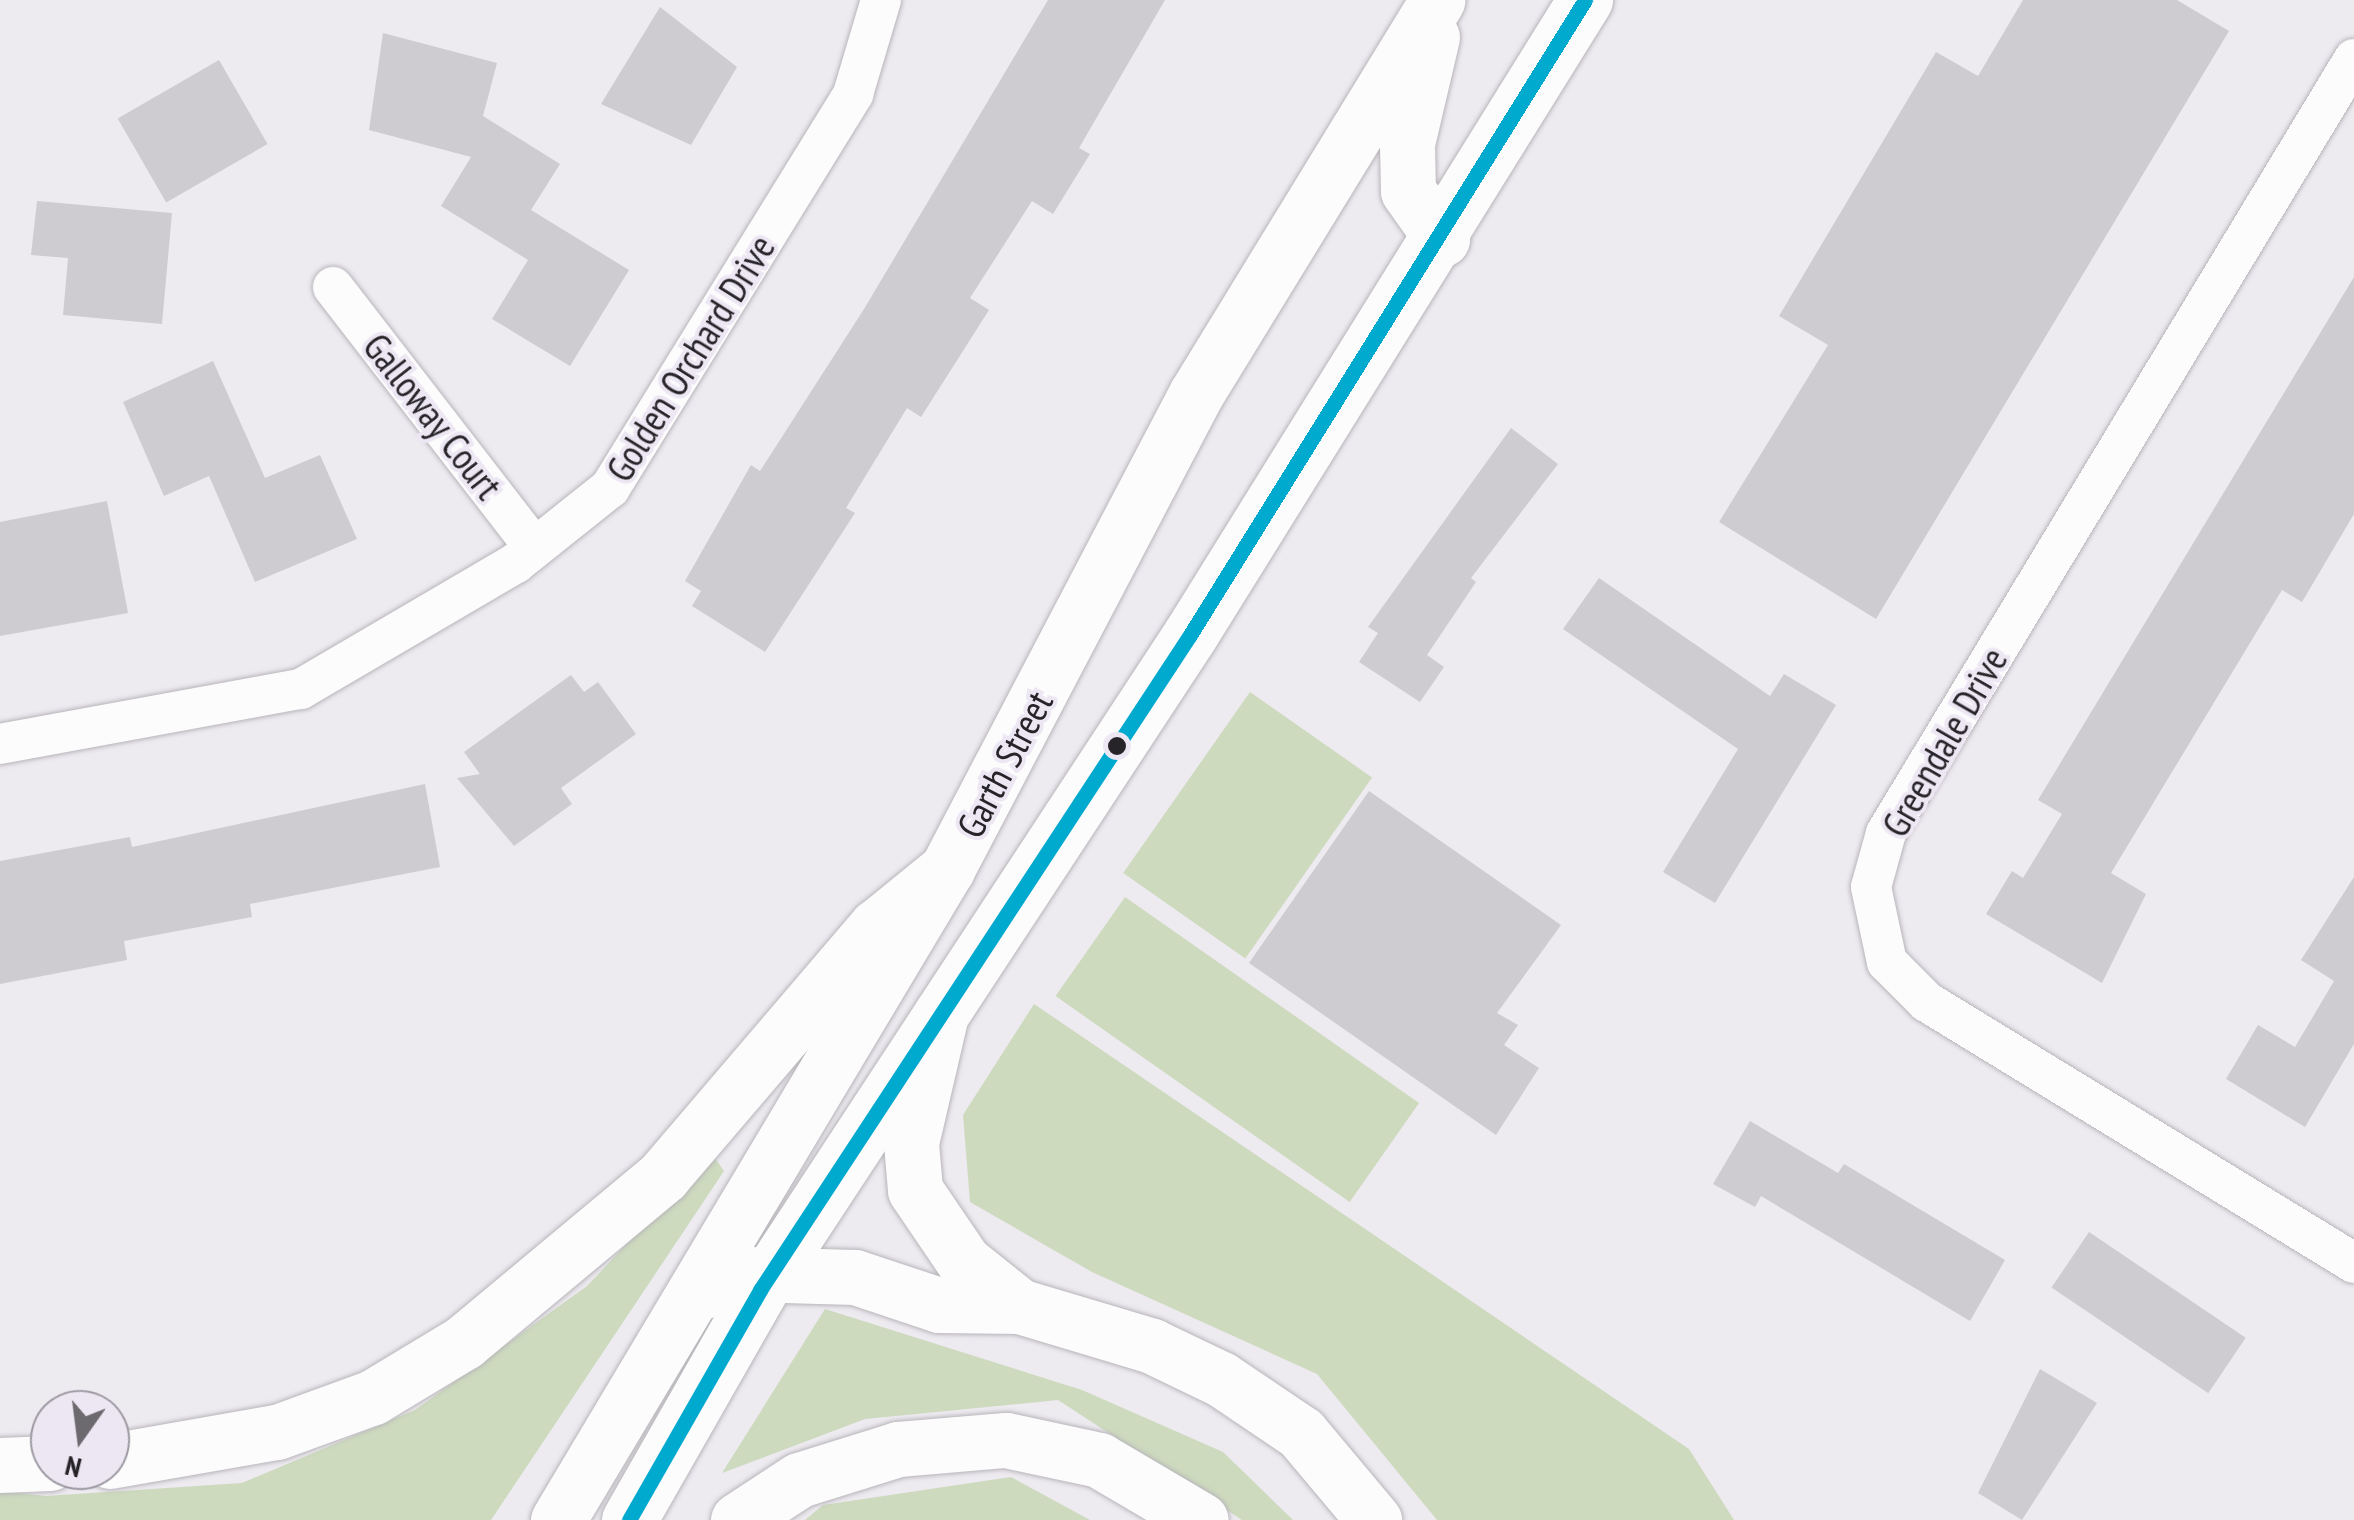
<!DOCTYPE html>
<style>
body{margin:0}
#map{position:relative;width:2354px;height:1520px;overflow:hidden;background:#edeaf0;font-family:"PT Sans Narrow",sans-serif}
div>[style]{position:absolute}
.green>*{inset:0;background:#cddabe;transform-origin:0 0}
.building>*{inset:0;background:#cfccd1;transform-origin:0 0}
.roads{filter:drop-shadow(0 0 2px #b8b5ba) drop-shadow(0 0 2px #b8b5ba)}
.minor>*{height:40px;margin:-20px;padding:0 20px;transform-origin:20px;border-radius:20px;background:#fcfcfd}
.secondary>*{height:55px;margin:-27.5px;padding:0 27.5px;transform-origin:27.5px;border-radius:27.5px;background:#fcfcfd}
.motorway>*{height:55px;margin:-27.5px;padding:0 27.5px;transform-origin:27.5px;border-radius:27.5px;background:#fcfcfd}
.bus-1>*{height:15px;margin:-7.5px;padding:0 7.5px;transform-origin:7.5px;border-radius:7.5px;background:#00a9ce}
.dots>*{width:28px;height:28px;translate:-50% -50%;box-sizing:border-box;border:5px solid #ece7f3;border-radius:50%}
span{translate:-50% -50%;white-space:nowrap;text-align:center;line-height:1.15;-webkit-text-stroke:8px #ece7f3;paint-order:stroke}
.street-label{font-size:38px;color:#262429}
.north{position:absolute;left:30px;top:1390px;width:100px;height:100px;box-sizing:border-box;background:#ece7f3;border:2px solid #9d99a2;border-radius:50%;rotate:194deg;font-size:28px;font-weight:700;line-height:40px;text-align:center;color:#262429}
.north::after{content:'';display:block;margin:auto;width:35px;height:45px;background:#6c696f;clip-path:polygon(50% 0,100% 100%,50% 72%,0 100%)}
</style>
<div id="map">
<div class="green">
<div style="left:1250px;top:692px;width:149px;height:221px;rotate:35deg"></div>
<div style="left:1125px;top:897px;width:359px;height:121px;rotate:35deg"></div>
<div style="clip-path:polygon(1034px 1004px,1689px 1449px,1734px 1520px,1437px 1520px,1317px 1374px,1092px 1272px,970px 1202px,963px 1115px)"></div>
<div style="clip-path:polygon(712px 1154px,724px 1171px,491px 1520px,0 1520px,0 1491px,46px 1496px,242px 1483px,415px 1410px,587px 1286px)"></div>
<div style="clip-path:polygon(825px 1309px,1082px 1390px,1223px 1452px,1293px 1520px,1242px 1520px,1058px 1400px,865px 1419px,722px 1473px)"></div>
<div style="clip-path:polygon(1011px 1477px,1090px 1520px,805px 1520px,823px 1505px)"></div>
</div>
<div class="building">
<div style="clip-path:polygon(1048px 0,1165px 0,1079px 148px,1090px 154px,1053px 214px,1032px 201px,970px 298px,989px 310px,921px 417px,907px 408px,846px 508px,855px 513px,765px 652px,692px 606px,701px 591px,685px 581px,751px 465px,760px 471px,864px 309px)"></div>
<div style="clip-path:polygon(2023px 0,2177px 0,2229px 31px,1876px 619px,1719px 522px,1828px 345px,1779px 316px,1936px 52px,1978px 76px)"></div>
<div style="clip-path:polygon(660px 7px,737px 67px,691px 145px,601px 104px)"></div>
<div style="clip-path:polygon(383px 33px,497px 63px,483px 116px,560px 164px,531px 210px,629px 270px,570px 366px,492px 319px,528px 260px,441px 206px,471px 157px,369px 130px)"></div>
<div style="left:219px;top:60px;width:97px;height:117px;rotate:60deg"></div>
<div style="clip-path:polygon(37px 201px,172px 213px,162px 324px,63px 315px,68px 258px,31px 255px)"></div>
<div style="clip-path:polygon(2354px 277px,2354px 514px,2302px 602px,2282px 590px,2111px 873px,2146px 894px,2102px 983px,1986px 914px,2012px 871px,2023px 878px,2062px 814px,2038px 800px)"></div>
<div style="clip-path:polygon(213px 361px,265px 478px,320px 455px,357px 539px,255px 582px,209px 476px,164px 496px,123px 402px)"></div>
<div style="clip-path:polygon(1511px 428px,1558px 464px,1471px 578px,1476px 582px,1427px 655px,1444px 667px,1420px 702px,1359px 662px,1378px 633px,1368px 627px)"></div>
<div style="clip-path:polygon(107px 501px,128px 613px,0 636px,0 522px)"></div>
<div style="clip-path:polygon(1599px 578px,1770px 696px,1784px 674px,1836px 705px,1715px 903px,1663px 872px,1738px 749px,1563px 629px)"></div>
<div style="clip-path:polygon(571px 675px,584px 692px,598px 682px,636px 734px,561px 788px,572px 804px,514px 846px,457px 778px,480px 774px,464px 752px)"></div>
<div style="clip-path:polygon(425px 784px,440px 867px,250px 904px,252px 917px,124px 941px,127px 960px,0 984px,0 861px,130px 837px,132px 847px)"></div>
<div style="clip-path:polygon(1369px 791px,1561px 925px,1497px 1013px,1518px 1025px,1504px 1045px,1539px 1068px,1496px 1135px,1249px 963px)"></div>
<div style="clip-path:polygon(2354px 877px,2354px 1044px,2305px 1127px,2226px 1079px,2258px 1025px,2295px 1047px,2334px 981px,2301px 960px)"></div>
<div style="clip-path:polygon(1750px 1121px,1838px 1173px,1844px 1164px,2005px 1260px,1970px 1321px,1761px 1196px,1755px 1207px,1713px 1184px)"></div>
<div style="left:2089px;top:1232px;width:189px;height:67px;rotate:34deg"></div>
<div style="clip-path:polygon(2040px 1369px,2097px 1403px,2022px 1520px,1978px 1493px)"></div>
</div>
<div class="roads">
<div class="minor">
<div style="left:2354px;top:59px;width:904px;rotate:121.16deg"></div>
<div style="left:1886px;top:833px;width:56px;rotate:105.5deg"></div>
<div style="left:1871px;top:887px;width:77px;rotate:78deg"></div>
<div style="left:1887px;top:962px;width:57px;rotate:45deg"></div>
<div style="left:1927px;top:1002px;width:500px;rotate:31.43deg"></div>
<div style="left:333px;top:287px;width:327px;rotate:52.3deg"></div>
<div style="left:0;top:744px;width:306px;rotate:-10.4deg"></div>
<div style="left:301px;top:689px;width:249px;rotate:-30.4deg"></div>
<div style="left:516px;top:563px;width:120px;rotate:-38.6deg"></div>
<div style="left:610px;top:488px;width:463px;rotate:-58.3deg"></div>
<div style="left:853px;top:94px;width:98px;rotate:-73.4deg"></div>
</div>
<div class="secondary">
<div style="left:1432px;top:37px;width:110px;rotate:103.2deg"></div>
<div style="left:1407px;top:144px;width:47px;rotate:88.8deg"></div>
<div style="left:1408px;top:191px;width:59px;rotate:54.7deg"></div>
<div style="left:558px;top:1520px;width:758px;rotate:-59.14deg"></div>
<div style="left:947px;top:869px;width:536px;rotate:-62.34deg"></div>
<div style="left:1196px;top:394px;width:462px;rotate:-58.5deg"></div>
<div style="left:629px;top:1520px;width:265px;rotate:-60.3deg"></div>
<div style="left:760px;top:1290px;width:784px;rotate:-56.72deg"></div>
<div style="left:1190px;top:635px;width:748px;rotate:-58.12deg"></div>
</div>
<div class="motorway">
<div style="left:941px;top:1014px;width:132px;rotate:103.1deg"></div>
<div style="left:911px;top:1143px;width:47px;rotate:85.1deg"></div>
<div style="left:915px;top:1190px;width:87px;rotate:55.8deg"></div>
<div style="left:964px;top:1262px;width:70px;rotate:38.7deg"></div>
<div style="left:693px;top:1295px;width:59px;rotate:-20.9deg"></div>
<div style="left:748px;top:1274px;width:107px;rotate:1.6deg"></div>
<div style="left:855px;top:1277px;width:89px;rotate:18.4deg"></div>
<div style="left:939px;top:1305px;width:80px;rotate:0.7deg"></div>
<div style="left:1019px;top:1306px;width:139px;rotate:16.7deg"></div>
<div style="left:1152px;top:1346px;width:76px;rotate:25.6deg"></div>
<div style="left:1221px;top:1379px;width:97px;rotate:34deg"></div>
<div style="left:1301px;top:1433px;width:114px;rotate:50deg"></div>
<div style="left:110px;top:1461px;width:169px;rotate:-9.9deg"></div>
<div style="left:277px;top:1432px;width:102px;rotate:-20deg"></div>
<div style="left:373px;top:1397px;width:106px;rotate:-31.1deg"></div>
<div style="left:464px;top:1342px;width:259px;rotate:-39.8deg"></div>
<div style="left:663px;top:1176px;width:328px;rotate:-49.5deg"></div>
<div style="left:876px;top:927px;width:92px;rotate:-39.2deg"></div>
<div style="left:0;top:1465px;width:50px;rotate:-2.3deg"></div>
<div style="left:738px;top:1520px;width:73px;rotate:-33.3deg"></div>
<div style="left:799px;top:1480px;width:104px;rotate:-17.4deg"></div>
<div style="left:898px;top:1449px;width:108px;rotate:-4.8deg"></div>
<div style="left:1006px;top:1440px;width:95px;rotate:12.1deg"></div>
<div style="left:1099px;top:1460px;width:118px;rotate:30.5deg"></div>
</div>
</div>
<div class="bus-1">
<div style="left:629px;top:1520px;width:265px;rotate:-60.3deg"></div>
<div style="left:760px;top:1290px;width:784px;rotate:-56.72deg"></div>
<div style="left:1190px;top:635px;width:748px;rotate:-58.12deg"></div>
</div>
<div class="dots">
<div style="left:1117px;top:746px;background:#262429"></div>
</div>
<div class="street-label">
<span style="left:690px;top:358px;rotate:-58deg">Golden Orchard Drive</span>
<span style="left:433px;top:416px;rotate:52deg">Galloway Court</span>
<span style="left:1944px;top:742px;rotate:-60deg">Greendale Drive</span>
<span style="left:1004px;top:764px;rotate:-62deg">Garth Street</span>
</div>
<div class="north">N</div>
</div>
